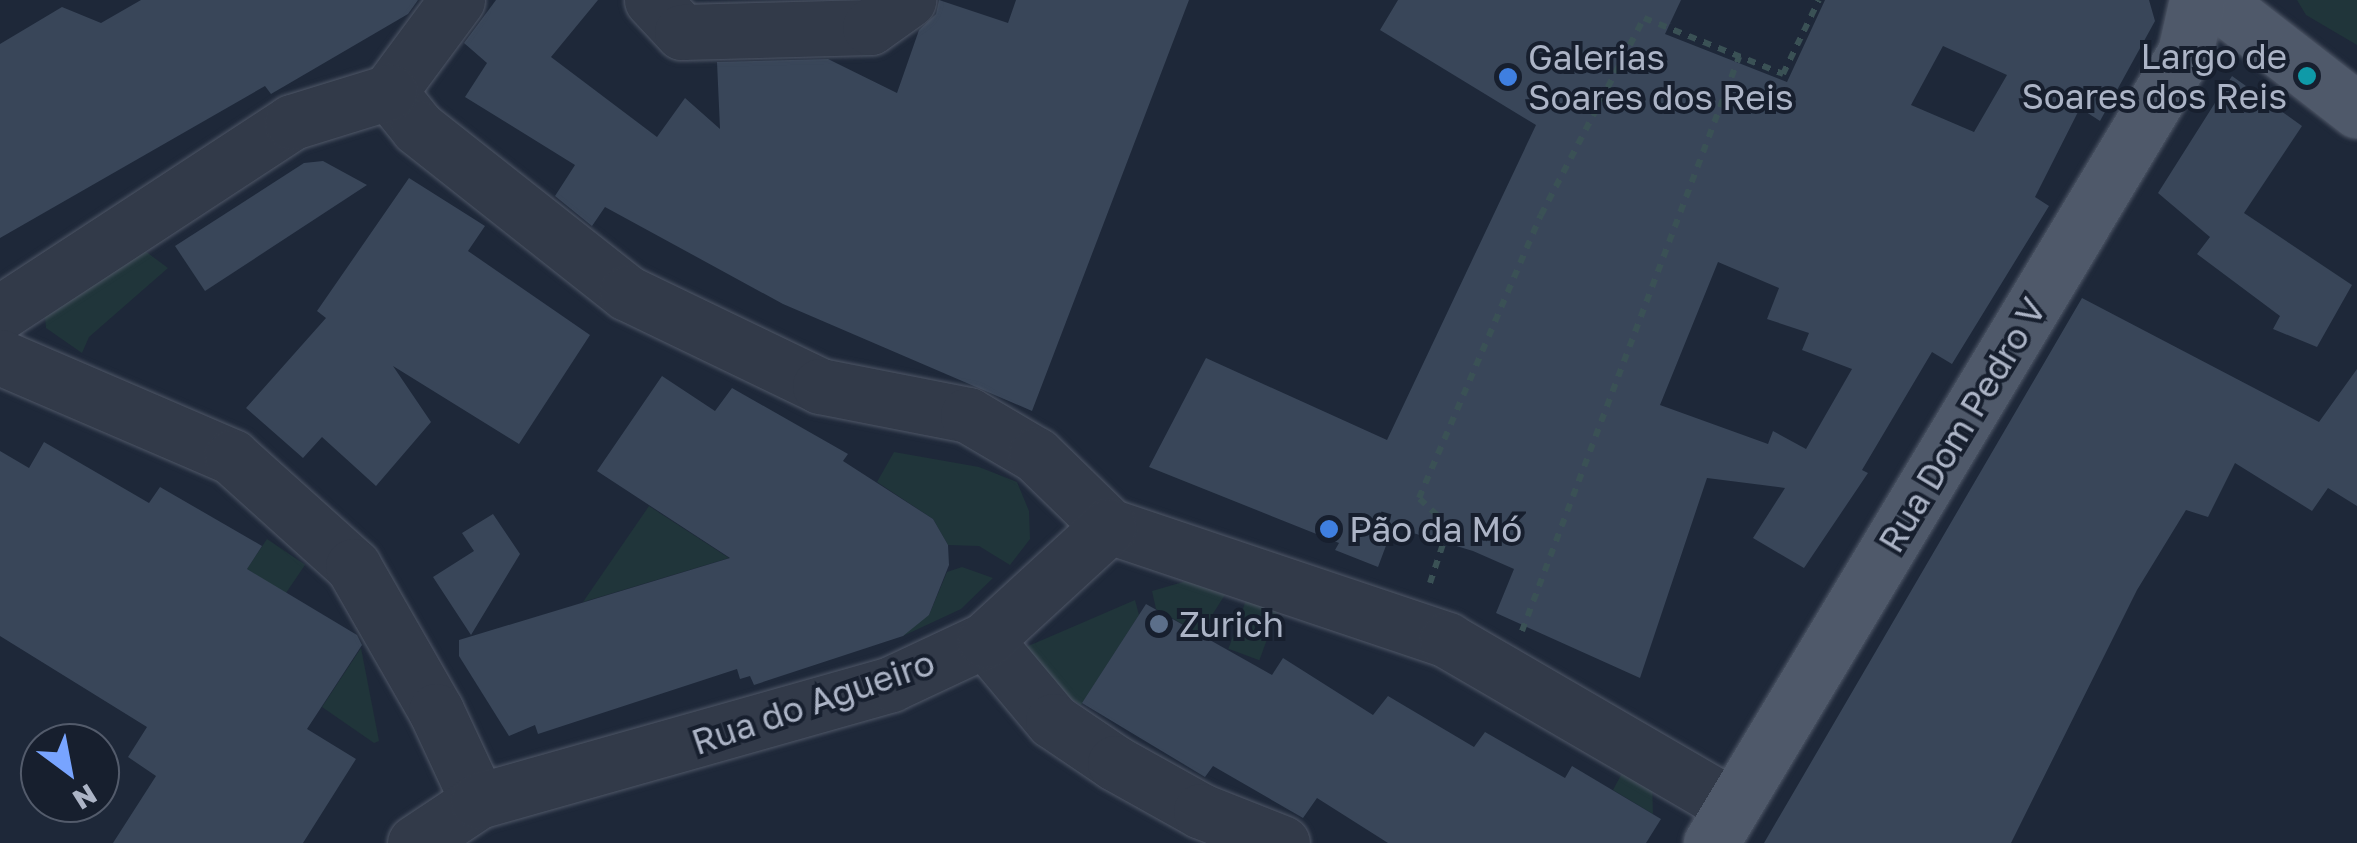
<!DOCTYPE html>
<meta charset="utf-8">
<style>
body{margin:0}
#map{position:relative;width:2357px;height:843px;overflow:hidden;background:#1e2839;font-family:"Golos Text",sans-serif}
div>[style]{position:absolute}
.green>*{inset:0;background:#20353a;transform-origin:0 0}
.building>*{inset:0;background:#394659}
.path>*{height:6px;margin-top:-3px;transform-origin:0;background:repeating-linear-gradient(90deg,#3a5155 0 8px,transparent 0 16px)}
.roads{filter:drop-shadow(0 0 2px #4f5767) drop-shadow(0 0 2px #4f5767)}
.minor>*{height:55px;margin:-27.5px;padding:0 27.5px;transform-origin:27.5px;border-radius:27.5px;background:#323a49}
.major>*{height:55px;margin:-27.5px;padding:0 27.5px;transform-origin:27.5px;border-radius:27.5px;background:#4f596a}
.dots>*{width:28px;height:28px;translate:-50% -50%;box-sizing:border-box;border:5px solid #171f2e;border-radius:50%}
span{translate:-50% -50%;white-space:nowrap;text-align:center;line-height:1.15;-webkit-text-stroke:8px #171f2e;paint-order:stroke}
.poi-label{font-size:35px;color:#acb4c6}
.right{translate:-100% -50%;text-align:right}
.left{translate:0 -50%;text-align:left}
.street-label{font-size:35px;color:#acb4c6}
.north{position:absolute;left:20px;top:723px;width:100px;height:100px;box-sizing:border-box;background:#171f2e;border:2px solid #535b6b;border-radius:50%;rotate:148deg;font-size:28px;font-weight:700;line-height:40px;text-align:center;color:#acb4c6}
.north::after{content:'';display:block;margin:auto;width:35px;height:45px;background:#78a4ff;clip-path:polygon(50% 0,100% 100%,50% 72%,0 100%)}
</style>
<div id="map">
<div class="green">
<div style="clip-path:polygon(2297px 0,2357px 0,2357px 45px,2306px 15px)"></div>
<div style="clip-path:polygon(141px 248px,168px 268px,89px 337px,82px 353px,46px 328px,44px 307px)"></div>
<div style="clip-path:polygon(894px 452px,979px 467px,1017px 482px,1029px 511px,1030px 539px,1010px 565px,979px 546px,948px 545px,933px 519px,877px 482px)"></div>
<div style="clip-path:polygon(649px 506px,729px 558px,583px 602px)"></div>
<div style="left:267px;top:539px;width:46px;height:36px;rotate:34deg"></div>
<div style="clip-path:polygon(962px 567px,993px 578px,961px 609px,903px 636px,901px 630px,929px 615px,947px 572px)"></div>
<div style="clip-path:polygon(1204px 576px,1235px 579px,1200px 634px,1156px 609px,1152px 591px)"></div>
<div style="left:1252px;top:584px;width:33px;height:69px;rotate:20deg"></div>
<div style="clip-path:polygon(1135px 600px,1139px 615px,1081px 705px,1059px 692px,1026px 647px)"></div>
<div style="clip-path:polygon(361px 648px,379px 741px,374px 743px,322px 707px)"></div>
<div style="clip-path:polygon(1630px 758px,1652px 783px,1653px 814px,1613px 790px)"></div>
</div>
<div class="building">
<div style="clip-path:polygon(141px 0,418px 0,408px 14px,271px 94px,265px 86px,0 238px,0 44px,62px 7px,101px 23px)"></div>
<div style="clip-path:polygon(496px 0,598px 0,551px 57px,657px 137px,685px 98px,720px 129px,717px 62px,828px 59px,897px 93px,919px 30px,936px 14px,939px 0,1008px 23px,1016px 0,1189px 0,1032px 411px,783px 304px,605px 207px,592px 226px,555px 196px,575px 165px,465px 97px,487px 63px,464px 43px)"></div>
<div style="clip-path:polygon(evenodd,1398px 0,1681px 0,1665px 34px,1787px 82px,1825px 0,2149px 0,2155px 21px,2100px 121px,2080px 108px,2035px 197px,2049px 206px,1952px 364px,1932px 352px,1862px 470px,1868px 473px,1804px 568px,1753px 538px,1785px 488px,1707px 478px,1640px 678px,1496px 613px,1514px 569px,1473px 551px,1393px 527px,1378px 567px,1335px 550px,1339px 543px,1149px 467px,1206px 358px,1387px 440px,1536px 125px,1380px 30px,1398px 0,1943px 46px,2007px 75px,1974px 132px,1911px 105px,1943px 46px,1398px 0,1718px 262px,1779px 288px,1767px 319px,1809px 333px,1802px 350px,1852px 369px,1806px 449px,1773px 431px,1768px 444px,1660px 405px,1718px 262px)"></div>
<div style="clip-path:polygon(2232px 76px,2302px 126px,2244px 213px,2352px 285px,2317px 347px,2273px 329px,2280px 316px,2197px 254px,2210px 237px,2158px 193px)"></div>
<div style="clip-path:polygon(323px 161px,367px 185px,205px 291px,175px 246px,304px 163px)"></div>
<div style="clip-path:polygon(409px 178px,485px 226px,468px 251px,590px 335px,519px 444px,393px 366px,431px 422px,376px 486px,322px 437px,303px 458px,246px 408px,326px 318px,317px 311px)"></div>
<div style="clip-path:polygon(2082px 298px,2319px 422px,2357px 369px,2357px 506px,2328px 488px,2312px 511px,2235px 463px,2208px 517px,2186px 510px,2137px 590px,2011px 843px,1764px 843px)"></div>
<div style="clip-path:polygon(662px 376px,715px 411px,732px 388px,848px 454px,843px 461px,933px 519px,948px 545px,949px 565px,929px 615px,903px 636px,754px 685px,750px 676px,740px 679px,737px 669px,538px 734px,535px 725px,509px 736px,459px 656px,459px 640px,730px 558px,597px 471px)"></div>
<div style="clip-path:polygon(44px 442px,149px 503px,160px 487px,262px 546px,247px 569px,357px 635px,362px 645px,307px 729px,356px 759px,303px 843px,113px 843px,156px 776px,128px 757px,147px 727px,0 636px,0 451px,29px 468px)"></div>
<div style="clip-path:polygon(493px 514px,520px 554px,471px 635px,433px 577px,474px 551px,462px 533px)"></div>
<div style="clip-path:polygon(1146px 604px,1272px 675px,1283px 658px,1373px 715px,1388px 696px,1474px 747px,1485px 732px,1565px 778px,1572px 766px,1661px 819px,1646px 843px,1388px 843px,1317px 798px,1303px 818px,1213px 766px,1205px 777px,1082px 703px)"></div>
</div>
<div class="path">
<div style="left:1430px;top:583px;width:41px;rotate:-71.6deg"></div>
<div style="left:1443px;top:544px;width:30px;rotate:-102deg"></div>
<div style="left:1437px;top:515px;width:25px;rotate:-137deg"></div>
<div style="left:1419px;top:498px;width:308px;rotate:-66.7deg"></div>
<div style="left:1541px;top:215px;width:222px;rotate:-62.4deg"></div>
<div style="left:1644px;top:18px;width:150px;rotate:21.9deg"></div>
<div style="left:1783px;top:74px;width:82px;rotate:-64.1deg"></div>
<div style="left:1522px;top:631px;width:614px;rotate:-69.29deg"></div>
</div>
<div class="roads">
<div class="minor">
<div style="left:457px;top:0;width:114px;rotate:126.5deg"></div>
<div style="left:389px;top:92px;width:46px;rotate:51.1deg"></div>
<div style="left:418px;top:128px;width:266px;rotate:38.3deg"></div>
<div style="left:627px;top:293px;width:214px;rotate:25.7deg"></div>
<div style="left:820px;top:386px;width:151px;rotate:11.1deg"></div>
<div style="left:968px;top:415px;width:79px;rotate:30.5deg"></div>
<div style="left:1036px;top:455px;width:102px;rotate:44.2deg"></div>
<div style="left:1109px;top:526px;width:357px;rotate:18.6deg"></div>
<div style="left:1447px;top:640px;width:330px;rotate:30.2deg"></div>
<div style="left:652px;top:0;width:44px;rotate:46.8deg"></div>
<div style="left:682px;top:32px;width:188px;rotate:-1.5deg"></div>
<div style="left:870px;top:27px;width:47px;rotate:-35.4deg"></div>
<div style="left:0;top:313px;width:349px;rotate:-33.2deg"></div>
<div style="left:292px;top:122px;width:102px;rotate:-17.2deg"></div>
<div style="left:0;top:357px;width:253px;rotate:23.3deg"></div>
<div style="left:232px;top:457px;width:163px;rotate:42deg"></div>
<div style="left:353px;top:566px;width:167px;rotate:60.2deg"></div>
<div style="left:436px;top:711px;width:99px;rotate:65deg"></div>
<div style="left:985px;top:640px;width:106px;rotate:50deg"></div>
<div style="left:1053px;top:721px;width:75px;rotate:34.1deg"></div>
<div style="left:1115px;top:763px;width:98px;rotate:29.2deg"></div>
<div style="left:1201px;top:811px;width:87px;rotate:21.6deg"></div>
<div style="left:415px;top:843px;width:76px;rotate:-33.7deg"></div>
<div style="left:478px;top:801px;width:429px;rotate:-15.8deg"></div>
<div style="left:891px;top:684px;width:104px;rotate:-25.1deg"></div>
<div style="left:985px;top:640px;width:168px;rotate:-42.6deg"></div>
</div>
<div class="major">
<div style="left:2215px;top:0;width:180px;rotate:37.8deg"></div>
<div style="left:1711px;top:843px;width:921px;rotate:-59.04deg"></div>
<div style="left:2185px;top:53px;width:54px;rotate:-77.2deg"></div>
</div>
</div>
<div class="dots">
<div style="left:2307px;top:76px;background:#0f9aa8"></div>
<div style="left:1508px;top:77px;background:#3f7fe0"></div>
<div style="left:1329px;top:529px;background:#3f7fe0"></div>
<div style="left:1159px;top:624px;background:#5c6f8a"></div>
</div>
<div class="poi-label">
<span class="right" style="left:2287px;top:76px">Largo de<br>Soares dos Reis</span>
<span class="left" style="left:1528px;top:77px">Galerias<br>Soares dos Reis</span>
<span class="left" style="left:1349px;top:529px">Pão da Mó</span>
<span class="left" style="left:1179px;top:624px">Zurich</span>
</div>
<div class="street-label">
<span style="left:1962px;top:425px;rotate:-59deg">Rua Dom Pedro V</span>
<span style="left:813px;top:702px;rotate:-19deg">Rua do Agueiro</span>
</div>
<div class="north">N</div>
</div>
